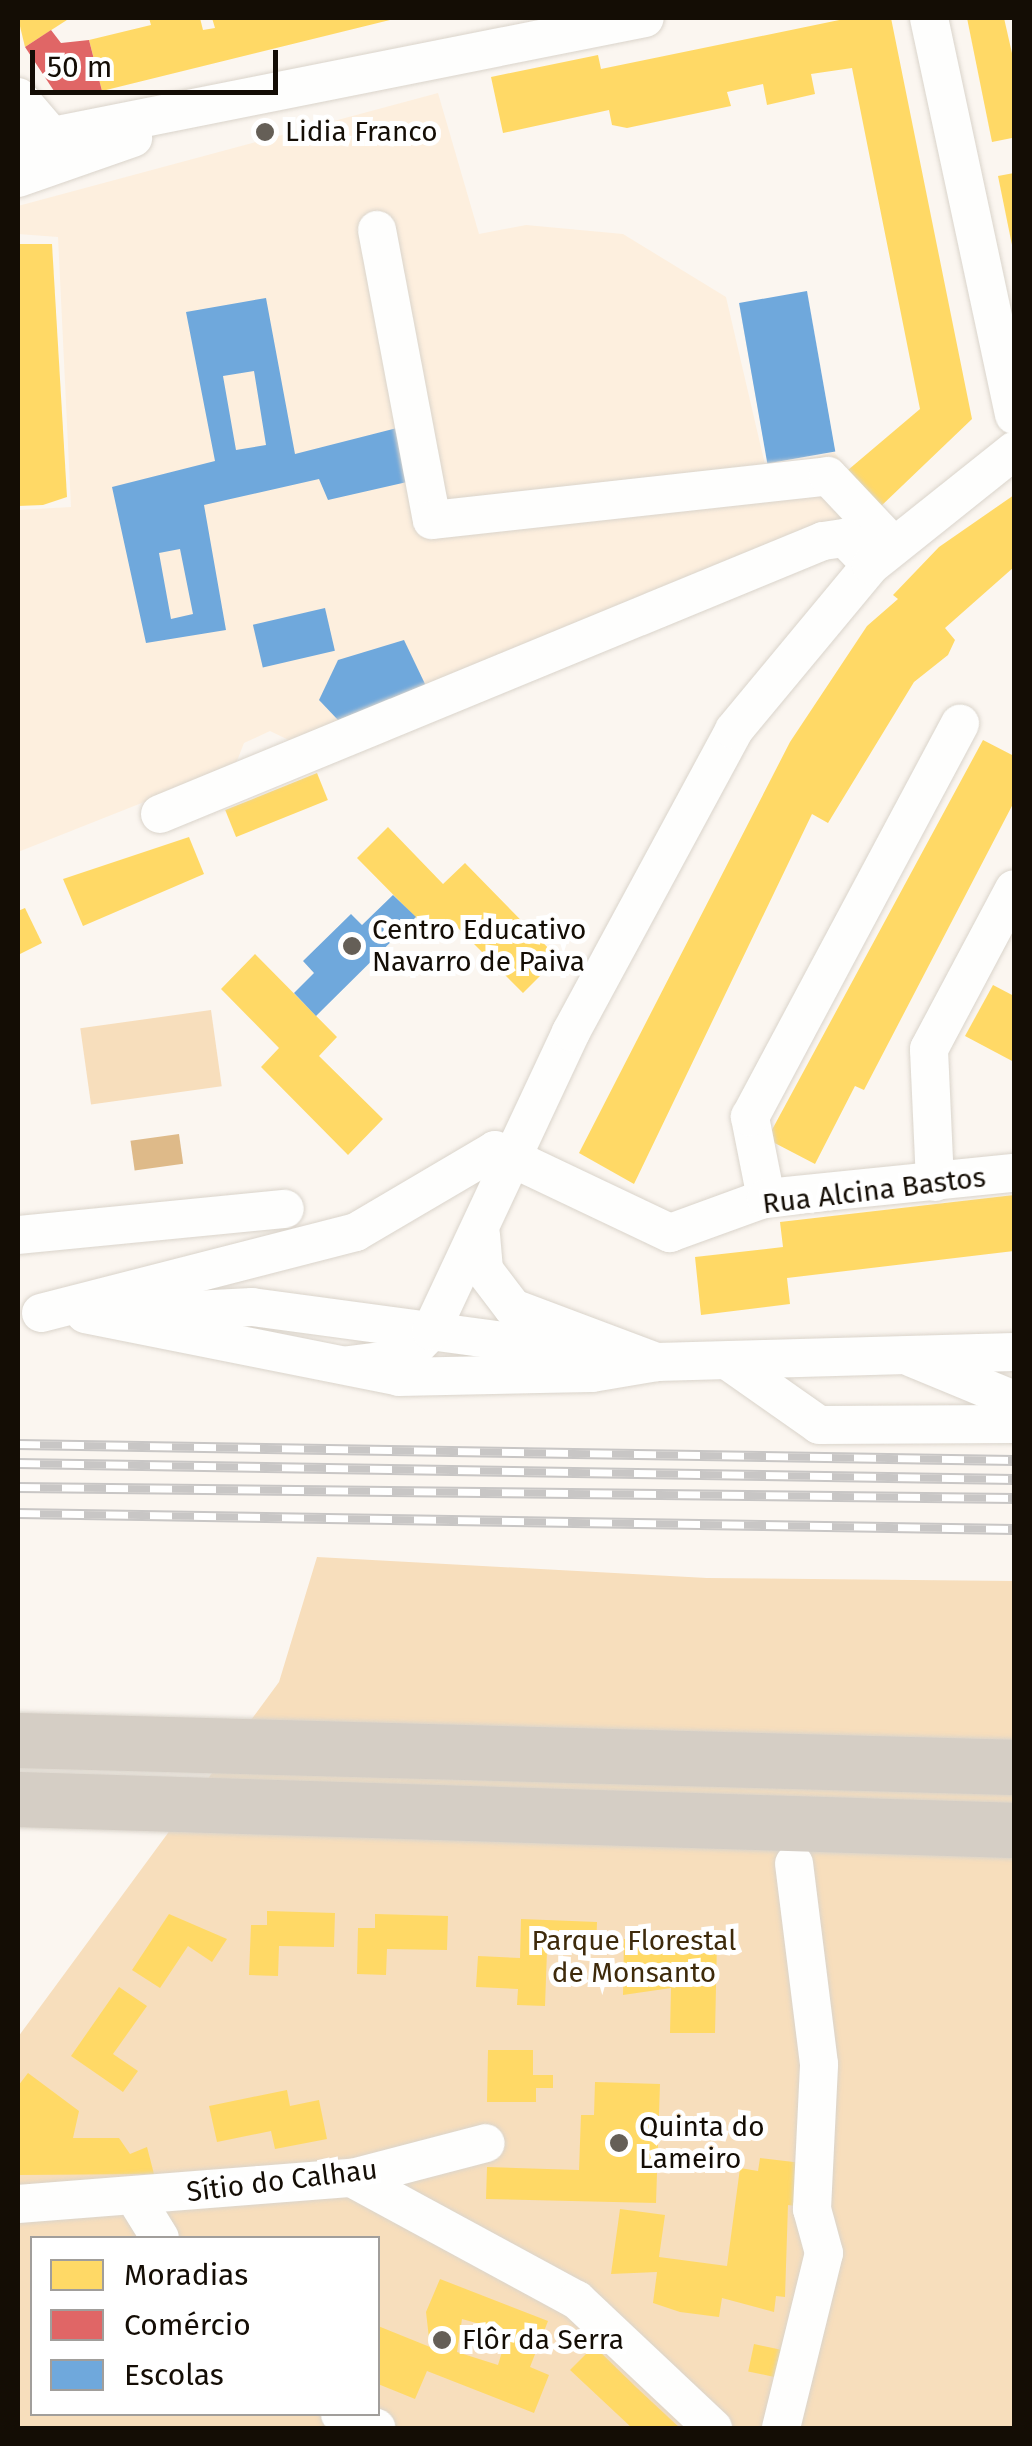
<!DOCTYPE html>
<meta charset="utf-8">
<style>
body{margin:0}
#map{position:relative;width:1032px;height:2446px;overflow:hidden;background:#fbf6f0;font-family:"Fira Sans",sans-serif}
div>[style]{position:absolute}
.built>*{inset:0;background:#fdefde}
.green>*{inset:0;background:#f7debc;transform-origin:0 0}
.water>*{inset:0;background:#deba89;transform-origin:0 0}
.homes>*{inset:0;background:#ffd966;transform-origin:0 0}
.shops>*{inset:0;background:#e06666}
.schools>*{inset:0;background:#6fa8dc;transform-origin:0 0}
.roads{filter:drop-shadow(0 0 2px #dad4cb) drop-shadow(0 0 2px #dad4cb)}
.minor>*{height:38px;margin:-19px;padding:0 19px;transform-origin:19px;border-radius:19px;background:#fefefd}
.highway>*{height:55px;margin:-27.5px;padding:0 27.5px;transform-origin:27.5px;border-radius:27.5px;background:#d5cec5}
.rail>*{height:11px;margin-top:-5.5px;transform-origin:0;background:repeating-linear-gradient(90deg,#fff 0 22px,#c8c6c5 0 44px);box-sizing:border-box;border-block:2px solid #c8c6c5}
.dots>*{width:28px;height:28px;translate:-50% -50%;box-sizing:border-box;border:5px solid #fff;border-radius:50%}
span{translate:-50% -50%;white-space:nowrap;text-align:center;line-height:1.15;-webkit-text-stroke:10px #fff;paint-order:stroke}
.poi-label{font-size:28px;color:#140d05}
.left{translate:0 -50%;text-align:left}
.street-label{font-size:28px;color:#140d05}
.park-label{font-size:28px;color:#3e2a0b}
.frame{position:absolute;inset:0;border:20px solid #140d05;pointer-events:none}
.legend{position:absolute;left:30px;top:2236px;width:350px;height:180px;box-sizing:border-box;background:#fff;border:2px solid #a19e9b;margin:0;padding:12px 18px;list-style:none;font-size:30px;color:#140d05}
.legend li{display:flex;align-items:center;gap:20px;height:50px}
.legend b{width:50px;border:2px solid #a19e9b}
.scale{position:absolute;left:30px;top:50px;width:248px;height:45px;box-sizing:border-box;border:5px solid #140d05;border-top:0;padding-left:12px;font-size:30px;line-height:35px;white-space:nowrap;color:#140d05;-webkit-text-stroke:8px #fff;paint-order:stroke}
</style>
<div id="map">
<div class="built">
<div style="clip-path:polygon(438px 93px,479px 234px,526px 225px,623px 234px,726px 297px,766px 469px,834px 452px,879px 508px,299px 745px,270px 731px,244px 743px,235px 766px,18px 852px,18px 510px,71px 507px,58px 237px,18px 234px,18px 206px)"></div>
</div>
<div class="green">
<div style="left:211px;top:1010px;width:77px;height:132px;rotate:82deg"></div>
<div style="clip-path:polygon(evenodd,317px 1557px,707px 1578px,1014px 1581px,1014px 2428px,18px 2428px,18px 2037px,279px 1682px,317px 1557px,32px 2238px,378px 2238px,378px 2414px,32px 2414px,32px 2238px)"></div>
</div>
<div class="water">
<div style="left:179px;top:1134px;width:30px;height:49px;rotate:82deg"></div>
</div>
<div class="homes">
<div style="clip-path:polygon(18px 18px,70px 18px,25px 47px)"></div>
<div style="clip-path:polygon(149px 18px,200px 18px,203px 30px,215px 28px,212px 18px,394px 19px,102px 91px,89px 40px,151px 25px)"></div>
<div style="clip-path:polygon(849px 18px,891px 18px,972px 419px,879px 508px,848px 470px,920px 409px,852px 68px,811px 74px,815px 94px,767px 105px,763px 84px,727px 92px,731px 106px,627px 128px,612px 125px,609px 110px,503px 133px,491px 77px,598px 55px,601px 69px)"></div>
<div style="clip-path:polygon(967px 18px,1004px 18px,1014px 62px,1012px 138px,992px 142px)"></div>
<div style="clip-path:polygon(1014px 173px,1014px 249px,1013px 250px,998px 176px)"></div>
<div style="clip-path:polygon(18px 244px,52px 244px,67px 497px,43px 505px,18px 506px)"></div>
<div style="clip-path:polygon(1014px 495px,1014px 567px,945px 628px,955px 640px,948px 655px,914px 682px,828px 823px,812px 814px,634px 1184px,579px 1153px,790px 742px,867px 626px,898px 599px,893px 595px,939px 547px)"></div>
<div style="clip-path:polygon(983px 740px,1014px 756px,1014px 802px,864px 1090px,855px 1086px,815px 1164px,767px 1139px)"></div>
<div style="left:317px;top:773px;width:29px;height:99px;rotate:68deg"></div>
<div style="clip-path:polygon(388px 827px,443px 884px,465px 863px,558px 958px,523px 993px,454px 924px,438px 940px,357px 858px)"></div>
<div style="clip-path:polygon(189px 837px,204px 874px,83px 926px,63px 879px)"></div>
<div style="clip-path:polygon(25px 908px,42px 943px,18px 955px,18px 911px)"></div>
<div style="clip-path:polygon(255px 954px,337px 1037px,319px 1056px,383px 1119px,348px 1155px,261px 1067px,279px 1048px,221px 989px)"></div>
<div style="clip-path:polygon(993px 985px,1014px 996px,1014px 1062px,965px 1036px)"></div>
<div style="clip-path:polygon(1014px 1195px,1014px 1251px,787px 1278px,790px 1304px,701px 1315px,695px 1257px,783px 1247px,780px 1222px)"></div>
<div style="clip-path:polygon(267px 1911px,335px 1913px,334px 1947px,279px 1946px,278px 1976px,249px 1975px,251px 1925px,267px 1925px)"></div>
<div style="clip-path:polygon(169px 1914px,227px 1939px,212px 1962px,188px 1946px,160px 1988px,132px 1970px)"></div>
<div style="clip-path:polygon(375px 1914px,448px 1916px,447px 1950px,387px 1949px,386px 1975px,357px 1974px,358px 1928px,375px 1928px)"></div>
<div style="clip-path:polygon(521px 1919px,597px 1922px,596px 1953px,547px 1951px,545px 2006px,517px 2005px,518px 1989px,476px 1987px,478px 1956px,520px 1958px)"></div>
<div style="clip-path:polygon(624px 1939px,717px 1941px,715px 2033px,670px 2033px,671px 1988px,623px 1995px)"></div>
<div style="clip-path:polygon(119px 1987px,147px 2006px,113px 2054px,138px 2071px,123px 2092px,71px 2056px)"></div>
<div style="clip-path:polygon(488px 2050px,533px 2050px,533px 2075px,553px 2075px,553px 2088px,536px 2088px,536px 2102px,487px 2102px)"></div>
<div style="clip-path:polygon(28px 2073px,79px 2111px,73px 2138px,119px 2138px,130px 2154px,147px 2147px,154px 2174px,18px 2175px,18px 2086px)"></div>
<div style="clip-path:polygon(595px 2082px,660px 2084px,656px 2203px,486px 2199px,487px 2167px,579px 2170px,581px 2115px,594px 2115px)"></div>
<div style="clip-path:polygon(287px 2090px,290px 2106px,319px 2100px,327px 2139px,275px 2149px,271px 2131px,217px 2142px,209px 2106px)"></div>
<div style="clip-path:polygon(760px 2158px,802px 2163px,796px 2206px,788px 2205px,785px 2297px,776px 2296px,774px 2312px,722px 2298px,719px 2317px,680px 2312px,653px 2303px,657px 2272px,611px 2274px,620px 2209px,665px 2215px,659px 2257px,727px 2266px,740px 2168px,758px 2171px)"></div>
<div style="clip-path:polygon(evenodd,440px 2279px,548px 2321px,530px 2367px,549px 2375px,534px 2413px,427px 2371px,415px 2399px,378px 2384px,378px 2326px,430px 2347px,426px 2312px,440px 2279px,462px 2319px,508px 2332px,498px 2365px,457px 2352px,462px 2319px)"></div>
<div style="left:754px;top:2344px;width:30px;height:28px;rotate:12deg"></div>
<div style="clip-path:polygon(594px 2346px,637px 2388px,680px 2428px,632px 2428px,570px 2370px)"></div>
</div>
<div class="shops">
<div style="clip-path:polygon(51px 30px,61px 43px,89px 40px,102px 91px,56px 94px,25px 47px)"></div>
</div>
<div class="schools">
<div style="left:807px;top:291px;width:163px;height:69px;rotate:80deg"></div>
<div style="clip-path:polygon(evenodd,266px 298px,295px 454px,397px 428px,407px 482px,328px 500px,319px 479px,204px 505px,226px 630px,146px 643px,112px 487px,215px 461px,186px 312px,266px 298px,254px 371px,266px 445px,236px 450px,223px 376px,254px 371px,266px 298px,180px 549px,193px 614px,171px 619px,159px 553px,180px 549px)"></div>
<div style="left:325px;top:608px;width:44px;height:74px;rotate:77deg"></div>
<div style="clip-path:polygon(404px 640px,426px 686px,338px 720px,319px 700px,338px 660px)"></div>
<div style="clip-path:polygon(393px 895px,416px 917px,316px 1016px,294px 993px,314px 973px,303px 961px,351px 914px,362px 925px)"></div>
</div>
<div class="roads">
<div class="minor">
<div style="left:929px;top:18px;width:406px;rotate:77.9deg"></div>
<div style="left:18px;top:97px;width:66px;rotate:49.3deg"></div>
<div style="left:18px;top:143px;width:639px;rotate:-11.27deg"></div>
<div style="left:18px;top:178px;width:122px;rotate:-19.2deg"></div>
<div style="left:377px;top:230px;width:295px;rotate:79.3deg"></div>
<div style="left:432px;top:520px;width:398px;rotate:-6.3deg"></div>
<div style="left:828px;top:476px;width:95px;rotate:46.7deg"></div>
<div style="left:160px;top:814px;width:717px;rotate:-22.38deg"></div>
<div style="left:823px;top:541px;width:22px;rotate:-8deg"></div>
<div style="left:845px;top:538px;width:37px;rotate:46deg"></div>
<div style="left:935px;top:1182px;width:133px;rotate:-92.6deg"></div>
<div style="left:929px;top:1049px;width:181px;rotate:-62deg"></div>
<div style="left:766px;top:1198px;width:83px;rotate:-101.2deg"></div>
<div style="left:750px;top:1117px;width:446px;rotate:-61.9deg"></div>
<div style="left:18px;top:1235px;width:268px;rotate:-5.6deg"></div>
<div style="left:481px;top:1235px;width:35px;rotate:85deg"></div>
<div style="left:484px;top:1270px;width:48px;rotate:52.7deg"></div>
<div style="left:513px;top:1308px;width:154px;rotate:20.6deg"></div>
<div style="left:657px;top:1362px;width:357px;rotate:-1.6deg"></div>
<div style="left:156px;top:1312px;width:96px;rotate:-3deg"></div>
<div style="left:252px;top:1307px;width:285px;rotate:7.7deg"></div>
<div style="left:534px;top:1345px;width:49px;rotate:-3.5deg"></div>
<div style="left:41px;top:1313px;width:325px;rotate:-14.4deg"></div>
<div style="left:356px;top:1232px;width:161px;rotate:-30.5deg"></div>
<div style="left:495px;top:1150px;width:194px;rotate:25.4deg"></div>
<div style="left:670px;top:1233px;width:102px;rotate:-20deg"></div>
<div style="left:766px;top:1198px;width:249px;rotate:-5.8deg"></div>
<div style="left:85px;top:1314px;width:320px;rotate:11.3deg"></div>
<div style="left:399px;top:1377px;width:193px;rotate:-1.2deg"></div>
<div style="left:592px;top:1373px;width:66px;rotate:-9.6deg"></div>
<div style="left:912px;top:1358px;width:110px;rotate:22.4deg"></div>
<div style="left:728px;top:1361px;width:111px;rotate:35.1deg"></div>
<div style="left:819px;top:1425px;width:195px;rotate:-0.3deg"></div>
<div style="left:349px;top:1365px;width:56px;rotate:-7.1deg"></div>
<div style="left:405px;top:1358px;width:37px;rotate:-46deg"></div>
<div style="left:431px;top:1331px;width:330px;rotate:-64.9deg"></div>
<div style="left:571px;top:1032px;width:343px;rotate:-61.6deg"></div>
<div style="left:734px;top:730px;width:214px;rotate:-50.3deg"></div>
<div style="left:871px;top:565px;width:183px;rotate:-38.6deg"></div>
<div style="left:352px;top:2178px;width:256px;rotate:28.5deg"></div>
<div style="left:577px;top:2300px;width:187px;rotate:43.3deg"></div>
<div style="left:134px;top:2196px;width:49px;rotate:58.2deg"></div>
<div style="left:18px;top:2204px;width:335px;rotate:-4.5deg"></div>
<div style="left:352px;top:2178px;width:138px;rotate:-14.6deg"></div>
<div style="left:340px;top:2414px;width:39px;rotate:21deg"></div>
<div style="left:781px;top:2428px;width:180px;rotate:-76.2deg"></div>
<div style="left:824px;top:2253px;width:46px;rotate:-105.3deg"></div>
<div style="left:812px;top:2209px;width:145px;rotate:-87.2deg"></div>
<div style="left:819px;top:2064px;width:202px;rotate:-97.1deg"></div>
</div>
<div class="highway">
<div style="left:18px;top:1740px;width:996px;rotate:1.55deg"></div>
<div style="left:18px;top:1799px;width:996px;rotate:1.78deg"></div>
</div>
</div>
<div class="rail">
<div style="left:18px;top:1444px;width:996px;rotate:0.92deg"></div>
<div style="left:18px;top:1463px;width:996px;rotate:0.92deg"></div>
<div style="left:18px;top:1487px;width:996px;rotate:0.63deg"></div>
<div style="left:18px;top:1513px;width:996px;rotate:0.92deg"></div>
</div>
<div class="dots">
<div style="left:265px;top:132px;background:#655f57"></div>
<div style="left:352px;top:946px;background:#655f57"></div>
<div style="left:619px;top:2143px;background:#655f57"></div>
<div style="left:442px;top:2340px;background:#655f57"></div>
</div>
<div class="poi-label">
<span class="left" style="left:285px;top:132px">Lidia Franco</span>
<span class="left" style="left:372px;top:946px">Centro Educativo<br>Navarro de Paiva</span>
<span class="left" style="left:639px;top:2143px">Quinta do<br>Lameiro</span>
<span class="left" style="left:462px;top:2340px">Flôr da Serra</span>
</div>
<div class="street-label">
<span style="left:874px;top:1191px;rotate:-7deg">Rua Alcina Bastos</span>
<span style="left:282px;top:2181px;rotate:-7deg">Sítio do Calhau</span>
</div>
<div class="park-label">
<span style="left:634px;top:1957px">Parque Florestal<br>de Monsanto</span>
</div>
<div class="frame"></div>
<ul class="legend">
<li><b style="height:28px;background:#ffd966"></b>Moradias</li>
<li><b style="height:28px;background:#e06666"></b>Comércio</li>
<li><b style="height:28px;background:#6fa8dc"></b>Escolas</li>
</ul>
<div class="scale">50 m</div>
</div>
